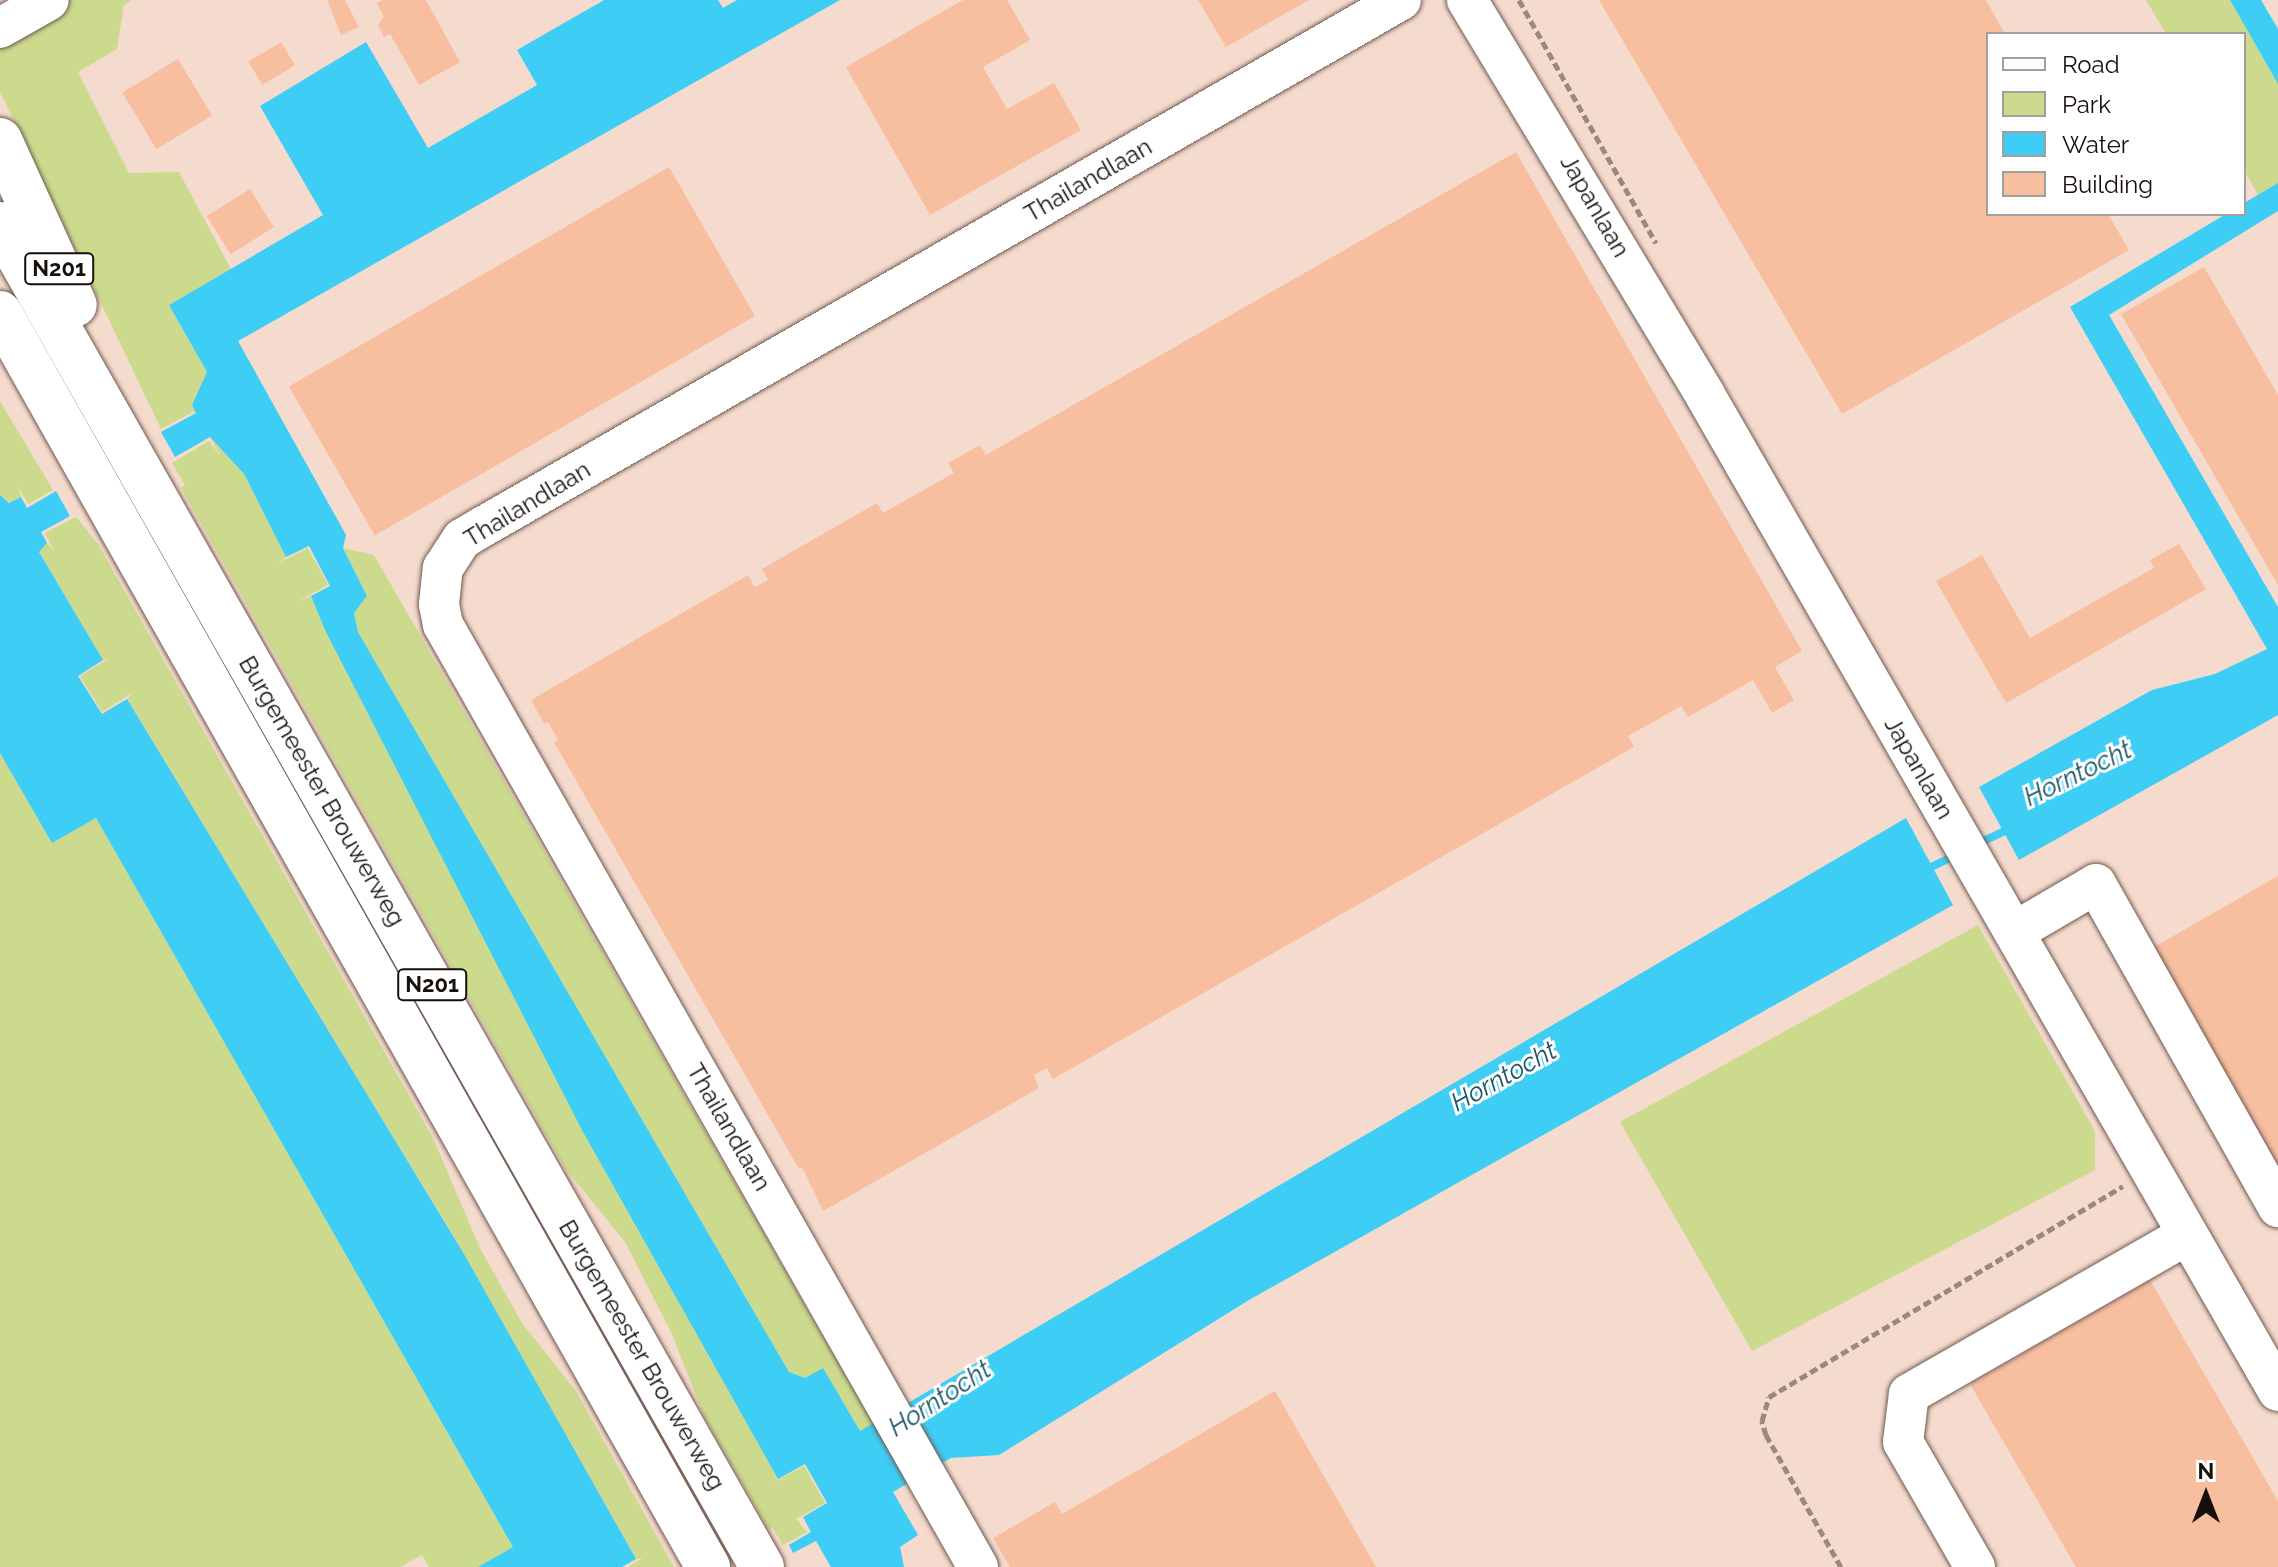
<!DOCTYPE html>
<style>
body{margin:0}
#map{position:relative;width:2278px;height:1567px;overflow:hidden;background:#f5dbce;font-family:Raleway,sans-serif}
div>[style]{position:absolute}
.green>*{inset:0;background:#ccda8e}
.water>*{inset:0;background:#3ecdf4}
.stream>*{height:8px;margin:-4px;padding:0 4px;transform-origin:4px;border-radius:4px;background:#3ecdf4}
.building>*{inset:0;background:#f7bea0;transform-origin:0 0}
.path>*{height:5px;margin-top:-2.5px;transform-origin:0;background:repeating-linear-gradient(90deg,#9b887f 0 8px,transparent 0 12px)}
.roads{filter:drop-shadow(0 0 2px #705a4f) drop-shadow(0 0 2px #705a4f)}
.minor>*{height:40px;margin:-20px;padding:0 20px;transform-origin:20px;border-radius:20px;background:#fff}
.highway>*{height:44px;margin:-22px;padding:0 22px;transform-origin:22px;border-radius:22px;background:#fff}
span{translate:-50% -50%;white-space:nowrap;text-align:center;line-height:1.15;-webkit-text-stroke:6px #fff;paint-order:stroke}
.shield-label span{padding:2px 6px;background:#fff;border:2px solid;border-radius:6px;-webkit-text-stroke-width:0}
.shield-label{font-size:22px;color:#170f0a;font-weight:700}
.street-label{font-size:24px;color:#170f0a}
.water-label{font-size:26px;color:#1c5565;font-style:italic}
.legend{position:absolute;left:1986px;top:32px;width:260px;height:184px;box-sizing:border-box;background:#fff;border:2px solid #a29f9d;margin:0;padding:10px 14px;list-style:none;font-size:24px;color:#170f0a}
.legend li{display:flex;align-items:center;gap:16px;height:40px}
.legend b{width:40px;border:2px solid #a29f9d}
.north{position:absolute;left:2166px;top:1455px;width:80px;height:80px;-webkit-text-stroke:6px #fff;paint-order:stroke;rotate:0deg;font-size:22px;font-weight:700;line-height:32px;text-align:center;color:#170f0a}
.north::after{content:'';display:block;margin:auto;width:28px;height:36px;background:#170f0a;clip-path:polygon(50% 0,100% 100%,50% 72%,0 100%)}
</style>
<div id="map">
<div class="green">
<div style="clip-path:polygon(69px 0,132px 0,124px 5px,117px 49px,78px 72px,129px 173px,179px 172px,231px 269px,169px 305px,207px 372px,192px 405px,195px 411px,161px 429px,0 92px,0 39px)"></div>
<div style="clip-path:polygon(2146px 0,2230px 0,2278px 84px,2278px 183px,2258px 195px,2244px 170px,2244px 34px,2166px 34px)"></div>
<div style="clip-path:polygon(0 401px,53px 490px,28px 504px,18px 487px,21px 497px,11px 503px,0 495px)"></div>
<div style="clip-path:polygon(210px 437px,244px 474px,286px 557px,279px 563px,308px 548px,328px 585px,298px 601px,311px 596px,583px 1132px,778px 1479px,774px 1482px,804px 1466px,825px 1503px,796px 1519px,807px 1532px,783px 1545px,773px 1528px,769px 1530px,704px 1416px,671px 1332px,625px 1242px,565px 1168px,181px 488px,185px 485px,172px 463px,209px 441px,221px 457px)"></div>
<div style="clip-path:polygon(76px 517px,98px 544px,433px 1138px,480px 1248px,522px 1323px,576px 1391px,674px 1567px,627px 1567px,643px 1558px,636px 1559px,457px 1242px,127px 699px,132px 693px,102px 712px,80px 676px,111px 657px,103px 660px,39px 552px,47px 543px,54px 551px,45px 533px)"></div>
<div style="clip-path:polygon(343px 548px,374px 555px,826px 1342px,832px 1341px,875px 1425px,860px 1431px,823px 1369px,805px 1378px,789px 1372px,358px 632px,354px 613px,367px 596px)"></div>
<div style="clip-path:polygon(0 753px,52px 842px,96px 818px,513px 1547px,478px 1567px,429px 1567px,422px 1555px,400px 1567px,0 1567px)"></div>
<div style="clip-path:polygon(1978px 925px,2095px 1131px,2095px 1170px,1752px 1351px,1620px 1122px)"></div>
</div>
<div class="water">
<div style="clip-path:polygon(604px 0,718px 0,723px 8px,737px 0,840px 0,238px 341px,346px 535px,343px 548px,367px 596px,354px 613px,358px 632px,789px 1372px,805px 1378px,823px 1368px,860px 1431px,1906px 818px,1953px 905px,1249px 1300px,999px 1455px,951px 1458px,893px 1492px,918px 1535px,900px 1547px,904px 1567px,831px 1567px,816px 1541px,793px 1553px,789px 1545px,811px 1532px,803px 1517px,827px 1503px,805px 1464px,778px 1479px,583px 1132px,326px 632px,311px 596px,330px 586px,309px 546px,286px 557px,244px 474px,210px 437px,175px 457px,161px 432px,196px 413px,192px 405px,207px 372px,169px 305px,323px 215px,260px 106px,366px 42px,428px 148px,537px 85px,517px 50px)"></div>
<div style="clip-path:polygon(2230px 0,2261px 0,2278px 29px,2278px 84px)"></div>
<div style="clip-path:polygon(2278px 183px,2278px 211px,2109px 315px,2278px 607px,2278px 715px,2019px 860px,1979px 787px,2152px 690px,2215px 674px,2267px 649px,2070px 307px,2226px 214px,2244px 214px,2244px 203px)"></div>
<div style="clip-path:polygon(56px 491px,70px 516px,41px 532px,47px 543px,39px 552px,103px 660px,78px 676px,102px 714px,127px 699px,464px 1254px,636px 1559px,622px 1567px,478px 1567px,513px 1547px,96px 818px,52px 843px,0 753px,0 495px,9px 503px,21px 497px,27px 508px)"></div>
</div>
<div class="stream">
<div style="left:1975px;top:845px;width:38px;rotate:-25deg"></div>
<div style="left:1925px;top:870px;width:34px;rotate:-26deg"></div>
</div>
<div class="building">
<div style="clip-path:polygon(327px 0,345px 0,359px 27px,341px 35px)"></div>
<div style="clip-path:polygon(383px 0,426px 0,460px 62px,419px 85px,390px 34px,384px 37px,378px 25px,384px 17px,377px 3px)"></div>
<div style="clip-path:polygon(963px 0,1007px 0,1030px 40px,983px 67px,1007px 109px,1054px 83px,1081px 130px,930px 215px,846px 67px)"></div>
<div style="clip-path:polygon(1198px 0,1309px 0,1226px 47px)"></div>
<div style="clip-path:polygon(1599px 0,1986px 0,2005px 34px,1988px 34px,1988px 214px,2108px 214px,2129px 250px,1842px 414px)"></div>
<div style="left:281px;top:42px;width:27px;height:38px;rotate:59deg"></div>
<div style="left:178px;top:59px;width:66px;height:65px;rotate:59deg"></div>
<div style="clip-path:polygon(1516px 152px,1802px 651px,1775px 667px,1794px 700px,1772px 713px,1753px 680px,1688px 717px,1681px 706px,1628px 736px,1634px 747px,1053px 1079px,1047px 1068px,1034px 1075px,1039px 1088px,823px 1211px,802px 1167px,799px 1169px,554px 742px,558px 740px,548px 722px,544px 724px,531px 700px,748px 575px,755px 587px,768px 580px,762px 569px,877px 503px,883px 513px,954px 473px,948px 463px,980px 445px,986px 455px)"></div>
<div style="left:669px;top:167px;width:172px;height:439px;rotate:60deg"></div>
<div style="left:250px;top:189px;width:45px;height:51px;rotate:58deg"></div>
<div style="clip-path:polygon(2204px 267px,2278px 395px,2278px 585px,2121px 314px)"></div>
<div style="clip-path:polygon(2179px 544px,2206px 589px,2006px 703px,1936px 581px,1982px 555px,2030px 638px,2154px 568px,2150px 560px)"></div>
<div style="clip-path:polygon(2278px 876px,2278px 1186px,2149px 950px)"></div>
<div style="clip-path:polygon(2150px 1280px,2278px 1501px,2278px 1567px,2076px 1567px,1970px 1384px)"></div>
<div style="clip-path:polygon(1275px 1391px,1376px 1567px,1010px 1567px,993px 1538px,1055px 1502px,1062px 1514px)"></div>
</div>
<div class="path">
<div style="left:1519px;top:0;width:279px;rotate:60.6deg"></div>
<div style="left:1841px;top:1567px;width:152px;rotate:-119.6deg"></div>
<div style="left:1766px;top:1435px;width:15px;rotate:-106deg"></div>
<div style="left:1762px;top:1421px;width:25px;rotate:-74deg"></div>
<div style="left:1769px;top:1397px;width:412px;rotate:-30.8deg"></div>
</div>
<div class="roads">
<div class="minor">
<div style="left:1467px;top:0;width:461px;rotate:58.9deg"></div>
<div style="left:1705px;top:395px;width:1149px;rotate:60.09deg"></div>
<div style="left:0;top:28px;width:56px;rotate:-29.7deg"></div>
<div style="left:2014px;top:932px;width:95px;rotate:-30.3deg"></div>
<div style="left:2096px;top:884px;width:371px;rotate:60.6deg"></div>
<div style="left:978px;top:1567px;width:1083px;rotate:-119.59deg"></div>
<div style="left:443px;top:625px;width:21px;rotate:-101deg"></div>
<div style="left:439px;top:604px;width:36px;rotate:-84deg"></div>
<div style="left:443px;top:568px;width:35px;rotate:-57deg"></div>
<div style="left:462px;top:539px;width:26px;rotate:-31deg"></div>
<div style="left:484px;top:526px;width:1057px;rotate:-29.84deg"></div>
<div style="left:1975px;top:1567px;width:144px;rotate:-119.9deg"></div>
<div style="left:1903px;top:1442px;width:48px;rotate:-82.9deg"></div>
<div style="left:1909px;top:1394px;width:320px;rotate:-29.8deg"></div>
</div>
<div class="highway">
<div style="left:0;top:140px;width:181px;rotate:65.6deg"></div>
<div style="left:0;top:224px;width:1544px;rotate:60.43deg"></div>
<div style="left:0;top:313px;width:1440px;rotate:60.55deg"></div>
</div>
</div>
<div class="shield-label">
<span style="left:59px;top:269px">N201</span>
<span style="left:432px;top:985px">N201</span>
</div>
<div class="street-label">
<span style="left:1088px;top:180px;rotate:-30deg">Thailandlaan</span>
<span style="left:1595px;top:206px;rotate:60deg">Japanlaan</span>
<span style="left:527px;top:504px;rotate:-31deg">Thailandlaan</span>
<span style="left:1919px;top:768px;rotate:60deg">Japanlaan</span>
<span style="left:322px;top:791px;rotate:60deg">Burgemeester Brouwerweg</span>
<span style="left:729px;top:1127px;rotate:60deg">Thailandlaan</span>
<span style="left:642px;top:1355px;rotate:60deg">Burgemeester Brouwerweg</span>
</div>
<div class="water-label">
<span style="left:2078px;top:774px;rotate:-26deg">Horntocht</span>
<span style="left:1504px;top:1077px;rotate:-29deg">Horntocht</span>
<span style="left:940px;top:1399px;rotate:-33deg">Horntocht</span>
</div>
<ul class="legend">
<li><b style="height:10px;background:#fff"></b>Road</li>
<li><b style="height:22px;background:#ccda8e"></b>Park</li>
<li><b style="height:22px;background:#3ecdf4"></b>Water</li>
<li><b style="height:22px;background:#f7bea0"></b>Building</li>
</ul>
<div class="north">N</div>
</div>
